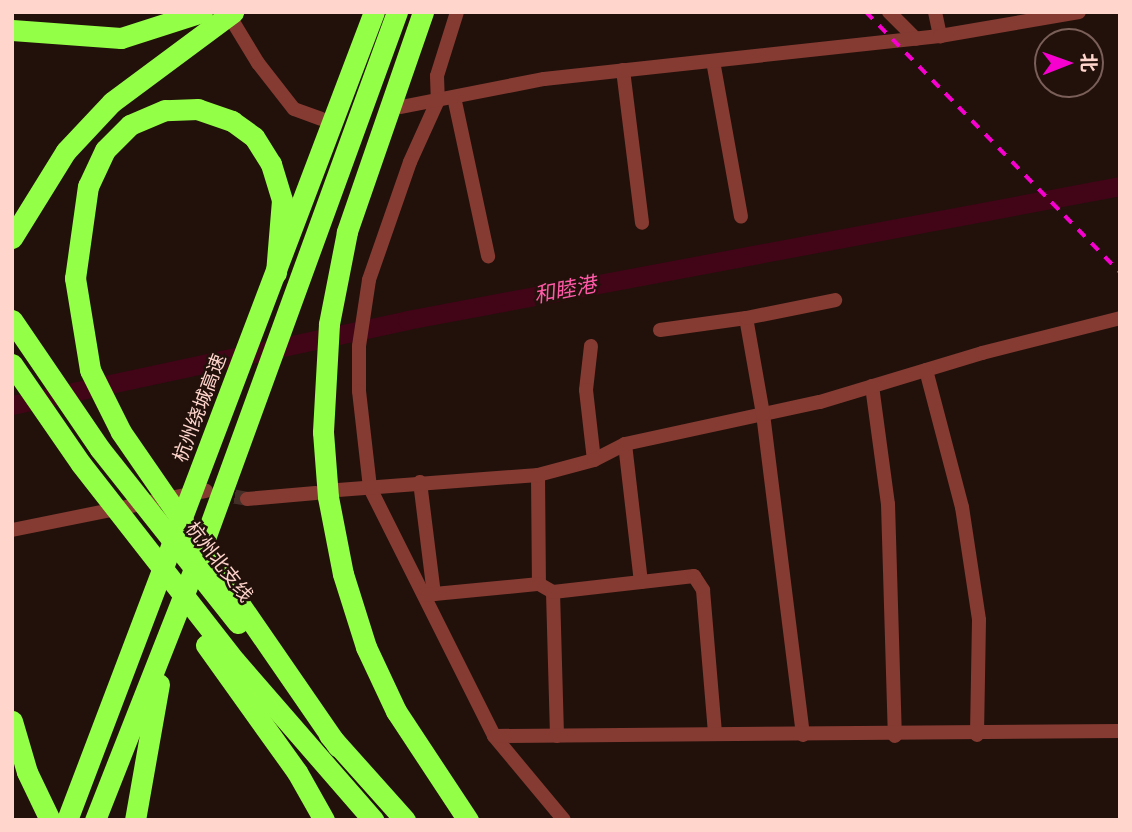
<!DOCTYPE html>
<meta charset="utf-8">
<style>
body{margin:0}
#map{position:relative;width:1132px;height:832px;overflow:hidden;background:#22110b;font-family:Arial,"Noto Sans SC",sans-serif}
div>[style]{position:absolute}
.river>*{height:19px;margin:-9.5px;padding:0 9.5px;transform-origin:9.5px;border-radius:9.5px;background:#410517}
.minor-tunnel>*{height:14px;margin-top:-7px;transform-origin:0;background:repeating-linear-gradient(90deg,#432e28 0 14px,transparent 0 21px)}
.minor>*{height:14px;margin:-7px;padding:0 7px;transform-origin:7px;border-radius:7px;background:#853b32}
.highway>*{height:21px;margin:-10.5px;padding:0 10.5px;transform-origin:10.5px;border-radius:10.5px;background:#94ff47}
.rail>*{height:3.5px;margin-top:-1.75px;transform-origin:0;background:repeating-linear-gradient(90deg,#f700cf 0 10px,transparent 0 19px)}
span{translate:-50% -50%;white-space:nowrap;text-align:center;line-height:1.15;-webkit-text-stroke:5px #22110b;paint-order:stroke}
.street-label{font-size:19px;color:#ffd5cc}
.water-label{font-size:21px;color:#ff5aa8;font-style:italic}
.frame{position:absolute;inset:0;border:14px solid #ffd5cc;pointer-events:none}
.north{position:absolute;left:1034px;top:28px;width:70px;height:70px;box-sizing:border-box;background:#22110b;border:2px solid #7a5f58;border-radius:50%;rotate:89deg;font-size:19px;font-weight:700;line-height:28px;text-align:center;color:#ffd5cc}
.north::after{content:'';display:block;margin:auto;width:24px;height:32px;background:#f700cf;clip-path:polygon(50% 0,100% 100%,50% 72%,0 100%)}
</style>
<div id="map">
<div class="river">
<div style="left:12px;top:405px;width:404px;rotate:-12.1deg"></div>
<div style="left:407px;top:320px;width:725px;rotate:-10.64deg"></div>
</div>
<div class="minor-tunnel">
<div style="left:214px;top:493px;width:34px;rotate:10deg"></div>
</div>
<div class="minor">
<div style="left:227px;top:12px;width:60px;rotate:58.7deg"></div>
<div style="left:258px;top:63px;width:58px;rotate:52deg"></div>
<div style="left:294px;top:109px;width:29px;rotate:20deg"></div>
<div style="left:457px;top:12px;width:67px;rotate:107.4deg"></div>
<div style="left:437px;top:76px;width:24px;rotate:88deg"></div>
<div style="left:438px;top:100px;width:68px;rotate:114.3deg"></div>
<div style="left:410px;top:162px;width:125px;rotate:109.2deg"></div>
<div style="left:369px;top:280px;width:67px;rotate:98.6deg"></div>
<div style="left:359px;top:346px;width:45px;rotate:90deg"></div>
<div style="left:359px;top:391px;width:98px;rotate:83.5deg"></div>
<div style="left:370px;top:488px;width:277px;rotate:63.4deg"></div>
<div style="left:494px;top:736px;width:109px;rotate:50.2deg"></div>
<div style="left:889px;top:12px;width:38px;rotate:45deg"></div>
<div style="left:935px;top:12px;width:25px;rotate:78deg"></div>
<div style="left:713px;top:61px;width:158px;rotate:79.8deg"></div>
<div style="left:623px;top:70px;width:154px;rotate:82.9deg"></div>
<div style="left:454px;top:97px;width:163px;rotate:77.9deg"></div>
<div style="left:401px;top:107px;width:146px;rotate:-11.1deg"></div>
<div style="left:544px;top:79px;width:398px;rotate:-6.2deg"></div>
<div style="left:940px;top:36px;width:141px;rotate:-9.8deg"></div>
<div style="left:660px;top:330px;width:87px;rotate:-7.9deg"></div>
<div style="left:591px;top:346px;width:44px;rotate:96.5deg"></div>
<div style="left:586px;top:390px;width:70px;rotate:83.5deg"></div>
<div style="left:926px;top:370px;width:142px;rotate:75.3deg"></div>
<div style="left:962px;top:507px;width:114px;rotate:81.4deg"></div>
<div style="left:979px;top:620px;width:115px;rotate:91deg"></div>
<div style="left:872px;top:386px;width:119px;rotate:82.3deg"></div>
<div style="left:888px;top:504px;width:232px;rotate:88.3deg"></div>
<div style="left:625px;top:444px;width:139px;rotate:83.4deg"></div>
<div style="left:538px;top:475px;width:109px;rotate:89.5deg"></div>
<div style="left:420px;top:482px;width:113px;rotate:82.9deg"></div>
<div style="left:338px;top:490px;width:201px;rotate:-4.3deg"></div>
<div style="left:538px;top:475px;width:58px;rotate:-15deg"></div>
<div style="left:594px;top:460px;width:35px;rotate:-27deg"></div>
<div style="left:625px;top:444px;width:199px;rotate:-12.2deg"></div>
<div style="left:820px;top:402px;width:169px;rotate:-16.8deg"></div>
<div style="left:982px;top:353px;width:142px;rotate:-14.2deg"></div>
<div style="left:247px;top:499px;width:69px;rotate:-5deg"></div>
<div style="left:12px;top:530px;width:198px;rotate:-11.4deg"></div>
<div style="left:553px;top:592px;width:144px;rotate:88.4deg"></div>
<div style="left:424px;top:595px;width:116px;rotate:-5.5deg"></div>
<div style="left:539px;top:584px;width:16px;rotate:30deg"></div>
<div style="left:553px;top:592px;width:142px;rotate:-6.5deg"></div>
<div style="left:694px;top:576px;width:17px;rotate:57deg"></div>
<div style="left:703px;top:590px;width:144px;rotate:85.2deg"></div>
<div style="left:803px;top:735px;width:323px;rotate:-97.1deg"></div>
<div style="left:763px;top:414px;width:97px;rotate:-100deg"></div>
<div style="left:746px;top:318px;width:91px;rotate:-11.4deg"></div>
<div style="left:494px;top:736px;width:626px;rotate:-0.46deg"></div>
</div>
<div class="highway">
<div style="left:423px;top:12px;width:233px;rotate:109.1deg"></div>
<div style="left:347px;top:232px;width:94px;rotate:101.1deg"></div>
<div style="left:329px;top:324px;width:108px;rotate:93.2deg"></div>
<div style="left:323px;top:432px;width:65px;rotate:85.6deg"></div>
<div style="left:328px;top:497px;width:78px;rotate:79deg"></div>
<div style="left:343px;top:574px;width:77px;rotate:72.5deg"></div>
<div style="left:366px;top:647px;width:71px;rotate:64.9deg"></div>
<div style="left:396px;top:711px;width:131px;rotate:56.6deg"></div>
<div style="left:12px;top:30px;width:109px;rotate:4.2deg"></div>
<div style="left:121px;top:38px;width:85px;rotate:-17.8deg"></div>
<div style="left:12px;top:238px;width:102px;rotate:-58.2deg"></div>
<div style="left:66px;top:151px;width:67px;rotate:-46.8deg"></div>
<div style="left:112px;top:102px;width:151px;rotate:-36.6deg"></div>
<div style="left:276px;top:273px;width:73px;rotate:-85.3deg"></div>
<div style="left:282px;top:200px;width:38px;rotate:-107deg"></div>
<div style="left:271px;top:164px;width:32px;rotate:-122deg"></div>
<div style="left:254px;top:137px;width:27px;rotate:-144deg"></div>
<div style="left:232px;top:121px;width:36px;rotate:-161deg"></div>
<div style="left:198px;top:109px;width:33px;rotate:178deg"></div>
<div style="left:165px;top:110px;width:38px;rotate:157deg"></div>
<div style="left:130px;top:125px;width:35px;rotate:135deg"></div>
<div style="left:105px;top:150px;width:40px;rotate:115deg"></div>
<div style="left:88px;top:186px;width:93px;rotate:98deg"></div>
<div style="left:75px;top:278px;width:93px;rotate:80.7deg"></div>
<div style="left:90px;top:370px;width:69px;rotate:63.4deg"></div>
<div style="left:121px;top:432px;width:382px;rotate:55.4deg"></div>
<div style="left:12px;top:320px;width:156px;rotate:55.7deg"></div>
<div style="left:100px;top:449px;width:222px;rotate:51.6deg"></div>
<div style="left:12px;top:364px;width:121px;rotate:55.4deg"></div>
<div style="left:81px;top:464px;width:250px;rotate:52deg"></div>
<div style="left:235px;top:661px;width:211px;rotate:49deg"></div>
<div style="left:206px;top:645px;width:156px;rotate:54.4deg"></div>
<div style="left:297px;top:772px;width:55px;rotate:60.6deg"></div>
<div style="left:12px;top:721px;width:53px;rotate:73.6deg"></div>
<div style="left:27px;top:772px;width:53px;rotate:64.4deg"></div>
<div style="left:329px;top:735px;width:114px;rotate:48.2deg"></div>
<div style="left:67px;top:820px;width:864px;rotate:-69.2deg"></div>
<div style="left:95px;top:820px;width:273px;rotate:-68.5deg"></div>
<div style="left:195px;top:566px;width:590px;rotate:-69.97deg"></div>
<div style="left:135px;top:820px;width:138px;rotate:-80deg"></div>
</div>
<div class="rail">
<div style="left:866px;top:12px;width:363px;rotate:45.7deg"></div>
</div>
<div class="street-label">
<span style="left:200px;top:408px;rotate:-69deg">杭州绕城高速</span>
<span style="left:219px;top:562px;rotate:52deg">杭州北支线</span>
</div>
<div class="water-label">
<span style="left:565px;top:290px;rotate:-11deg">和睦港</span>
</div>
<div class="frame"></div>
<div class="north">北</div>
</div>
